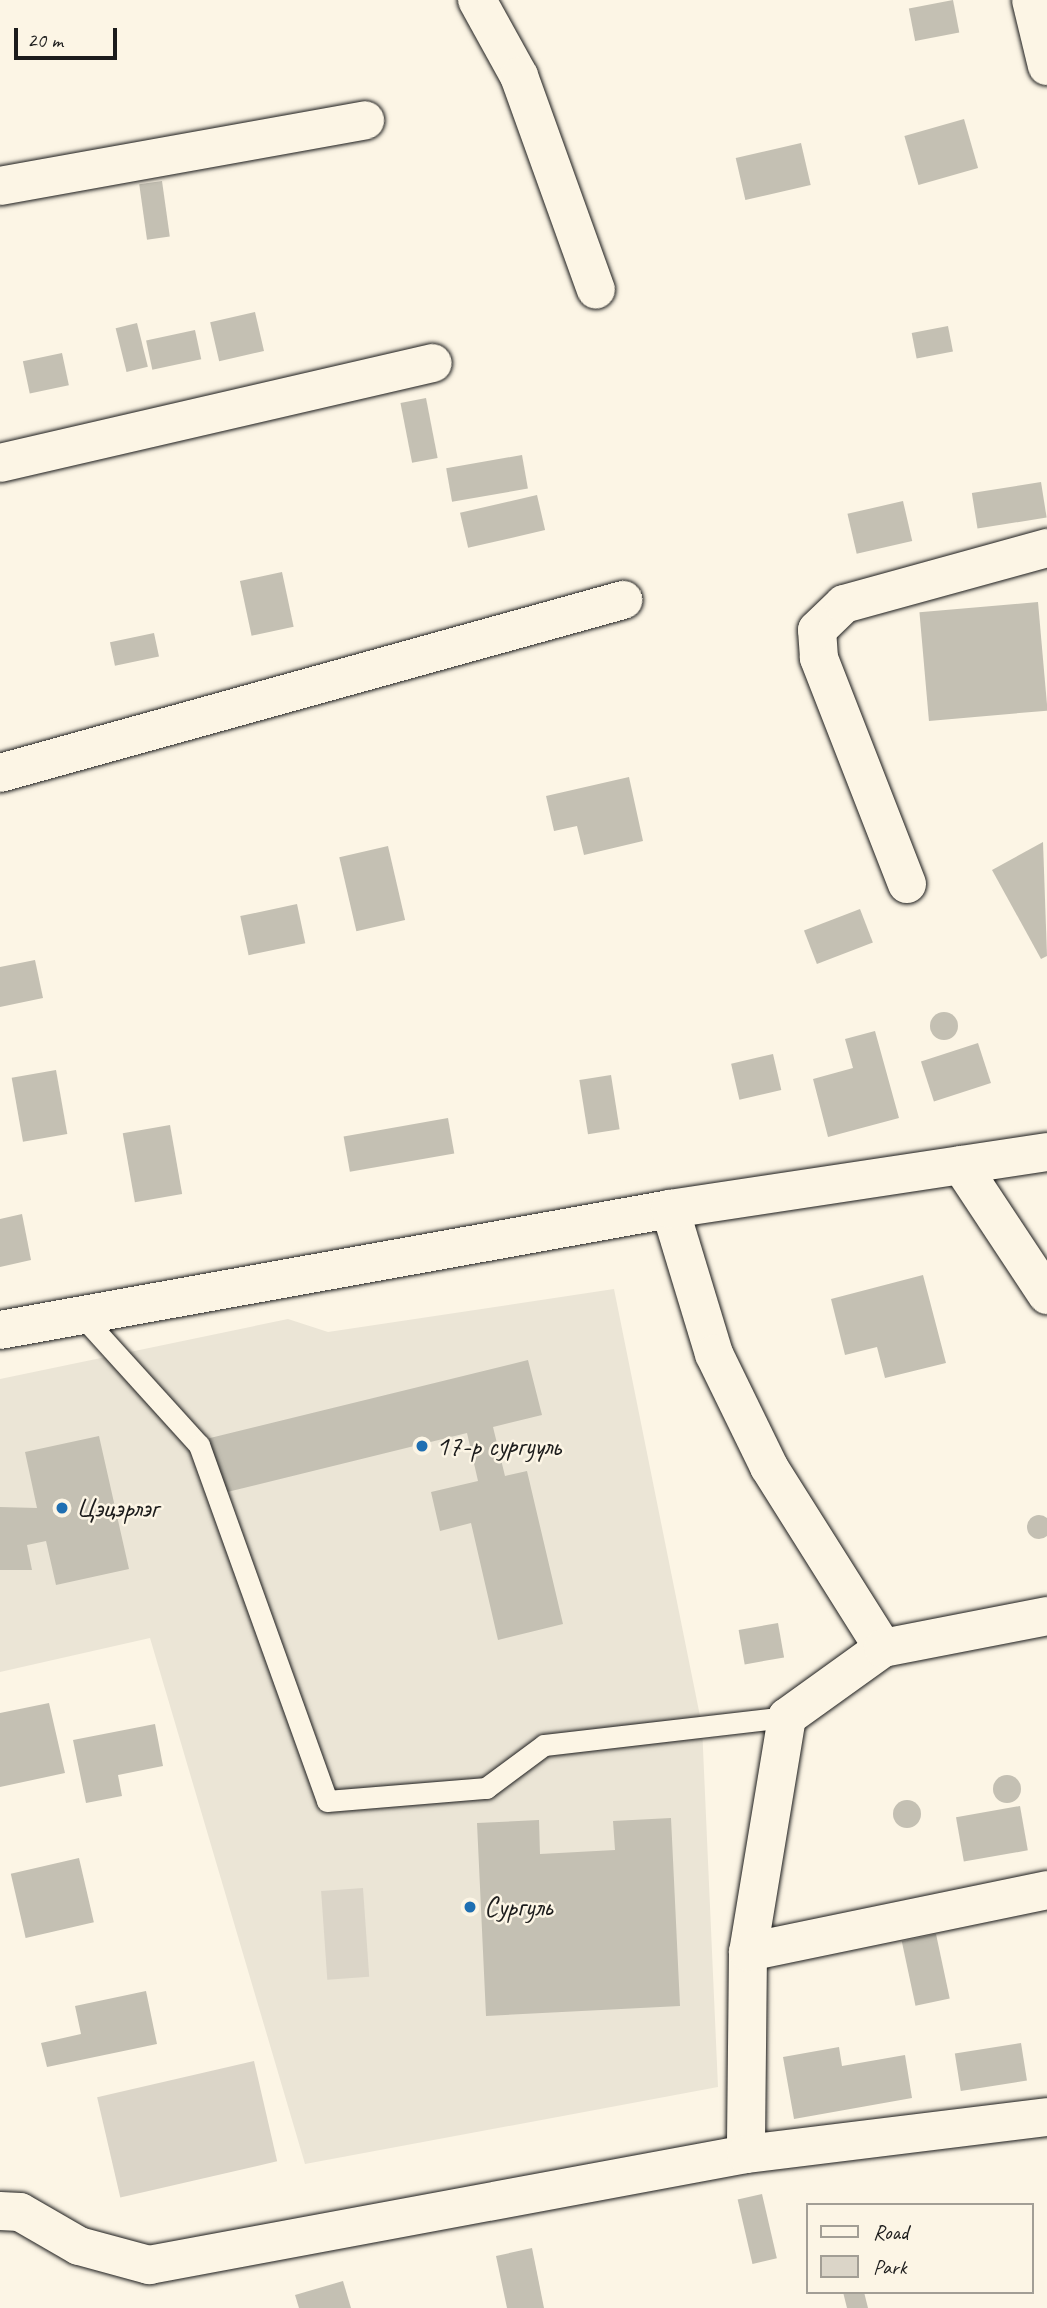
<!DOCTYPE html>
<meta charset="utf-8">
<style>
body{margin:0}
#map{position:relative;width:1047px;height:2308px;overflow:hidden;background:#fcf5e5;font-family:Caveat,sans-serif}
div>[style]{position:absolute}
.built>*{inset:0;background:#ebe5d6}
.green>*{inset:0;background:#dbd5c8;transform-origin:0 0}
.building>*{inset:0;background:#c4c0b3;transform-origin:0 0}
.round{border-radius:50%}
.roads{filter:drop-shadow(0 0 2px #1c1c1c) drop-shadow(0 0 2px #1c1c1c)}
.service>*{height:21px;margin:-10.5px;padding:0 10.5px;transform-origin:10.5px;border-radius:10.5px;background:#fcf5e5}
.minor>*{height:38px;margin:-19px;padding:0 19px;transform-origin:19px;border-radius:19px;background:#fcf5e5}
.tertiary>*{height:38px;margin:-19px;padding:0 19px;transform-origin:19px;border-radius:19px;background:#fcf5e5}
.dots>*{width:19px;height:19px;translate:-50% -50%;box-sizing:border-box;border:4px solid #fcf5e5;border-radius:50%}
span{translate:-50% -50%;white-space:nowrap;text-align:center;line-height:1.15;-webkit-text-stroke:5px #fcf5e5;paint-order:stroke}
.poi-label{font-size:28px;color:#1c1c1c}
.left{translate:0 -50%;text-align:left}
.legend{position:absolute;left:806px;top:2203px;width:228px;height:91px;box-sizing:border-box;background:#fcf5e5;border:2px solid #a29e95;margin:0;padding:9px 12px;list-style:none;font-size:21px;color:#1c1c1c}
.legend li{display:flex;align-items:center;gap:14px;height:35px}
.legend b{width:35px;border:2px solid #a29e95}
.scale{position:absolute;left:14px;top:28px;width:103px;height:32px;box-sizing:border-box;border:4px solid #1c1c1c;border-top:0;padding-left:9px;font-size:21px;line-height:24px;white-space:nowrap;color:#1c1c1c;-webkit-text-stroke:5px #fcf5e5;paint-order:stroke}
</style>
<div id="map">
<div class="built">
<div style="clip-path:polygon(614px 1289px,702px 1726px,718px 2087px,305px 2164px,150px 1638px,0 1672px,0 1379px,288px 1319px,328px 1332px)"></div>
</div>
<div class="green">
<div style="left:363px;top:1888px;width:89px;height:42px;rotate:86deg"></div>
<div style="left:254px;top:2061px;width:103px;height:161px;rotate:77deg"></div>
</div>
<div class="building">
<div style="left:953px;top:0;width:33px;height:45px;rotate:79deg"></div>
<div style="left:964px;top:119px;width:51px;height:62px;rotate:74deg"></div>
<div style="left:801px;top:143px;width:43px;height:67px;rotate:77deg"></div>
<div style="left:162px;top:181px;width:56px;height:23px;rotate:82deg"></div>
<div style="left:255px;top:312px;width:40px;height:46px;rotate:77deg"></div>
<div style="left:137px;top:323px;width:45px;height:22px;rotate:76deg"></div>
<div style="left:948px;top:326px;width:26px;height:37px;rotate:79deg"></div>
<div style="left:195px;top:330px;width:30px;height:50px;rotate:78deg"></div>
<div style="left:62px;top:353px;width:33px;height:40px;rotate:78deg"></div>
<div style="left:426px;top:398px;width:61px;height:26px;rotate:79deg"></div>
<div style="left:522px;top:455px;width:34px;height:77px;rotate:80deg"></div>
<div style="left:1041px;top:482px;width:36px;height:70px;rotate:81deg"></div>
<div style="left:537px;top:495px;width:36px;height:79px;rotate:77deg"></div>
<div style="left:903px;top:501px;width:41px;height:57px;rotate:77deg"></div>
<div style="left:282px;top:572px;width:56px;height:43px;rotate:78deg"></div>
<div style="left:1038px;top:602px;width:109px;height:119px;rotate:85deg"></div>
<div style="left:154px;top:633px;width:24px;height:45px;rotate:78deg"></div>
<div style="clip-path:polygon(629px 777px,643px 841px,584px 855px,577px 826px,554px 831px,546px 796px)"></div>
<div style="clip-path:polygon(1043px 842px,1047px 956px,1041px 959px,992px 870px)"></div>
<div style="left:388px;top:846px;width:76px;height:50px;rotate:77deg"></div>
<div style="left:297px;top:904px;width:40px;height:58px;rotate:78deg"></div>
<div style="left:860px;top:909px;width:36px;height:60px;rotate:69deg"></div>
<div style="clip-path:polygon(35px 960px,43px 998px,0 1007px,0 967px)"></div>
<div class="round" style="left:930px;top:1012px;width:28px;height:28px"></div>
<div style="clip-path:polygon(875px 1031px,899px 1118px,828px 1137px,813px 1079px,853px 1068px,845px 1039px)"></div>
<div style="left:978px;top:1043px;width:42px;height:60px;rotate:72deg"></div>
<div style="left:773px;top:1054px;width:37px;height:43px;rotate:77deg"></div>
<div style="left:56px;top:1070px;width:65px;height:45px;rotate:80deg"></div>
<div style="left:611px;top:1075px;width:55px;height:32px;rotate:81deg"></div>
<div style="left:448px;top:1118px;width:36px;height:106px;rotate:80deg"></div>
<div style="left:170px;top:1125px;width:70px;height:48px;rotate:80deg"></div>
<div style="clip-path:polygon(22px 1214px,31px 1260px,0 1267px,0 1219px)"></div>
<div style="clip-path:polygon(923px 1275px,946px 1363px,885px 1378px,877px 1347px,845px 1355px,831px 1299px)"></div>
<div style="clip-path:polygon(528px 1360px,542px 1415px,493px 1427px,505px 1476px,527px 1471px,563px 1624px,498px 1640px,471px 1523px,440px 1531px,431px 1492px,478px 1481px,467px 1433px,219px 1494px,206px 1439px)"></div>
<div style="clip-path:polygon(99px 1436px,129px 1569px,56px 1585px,46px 1541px,27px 1545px,32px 1570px,0 1570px,0 1507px,37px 1508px,25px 1452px)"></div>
<div class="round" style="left:1027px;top:1515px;width:24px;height:24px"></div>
<div style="left:778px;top:1623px;width:35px;height:40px;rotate:80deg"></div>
<div style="clip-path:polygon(49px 1703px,65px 1773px,0 1787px,0 1713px)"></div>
<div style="clip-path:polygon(155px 1724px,163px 1766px,118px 1775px,122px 1796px,86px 1803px,73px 1740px)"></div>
<div class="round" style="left:993px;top:1775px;width:28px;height:28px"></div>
<div class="round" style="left:893px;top:1800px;width:28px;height:28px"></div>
<div style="left:1020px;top:1806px;width:45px;height:65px;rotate:80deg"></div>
<div style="clip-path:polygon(671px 1818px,680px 2006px,486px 2016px,477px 1823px,539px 1820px,540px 1854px,615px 1850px,613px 1821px)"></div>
<div style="left:79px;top:1858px;width:66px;height:70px;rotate:77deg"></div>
<div style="left:936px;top:1934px;width:66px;height:35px;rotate:78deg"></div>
<div style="clip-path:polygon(146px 1991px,157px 2044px,47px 2067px,41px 2043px,81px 2034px,75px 2006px)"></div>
<div style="left:1021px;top:2043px;width:38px;height:67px;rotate:81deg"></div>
<div style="clip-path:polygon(839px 2047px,842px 2066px,905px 2055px,912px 2098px,794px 2119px,783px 2057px)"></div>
<div style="left:762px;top:2194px;width:66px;height:25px;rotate:77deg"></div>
<div style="clip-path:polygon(532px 2248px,544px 2308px,507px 2308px,496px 2256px)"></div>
<div style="clip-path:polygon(343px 2281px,351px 2308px,299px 2308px,295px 2295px)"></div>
<div style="clip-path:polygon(843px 2292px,864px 2292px,868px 2308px,847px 2308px)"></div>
</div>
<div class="roads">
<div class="service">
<div style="left:82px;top:1316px;width:174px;rotate:47.8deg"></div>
<div style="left:199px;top:1445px;width:378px;rotate:70.2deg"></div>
<div style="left:327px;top:1801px;width:160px;rotate:-4.7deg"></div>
<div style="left:486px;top:1788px;width:72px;rotate:-36.6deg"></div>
<div style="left:544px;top:1745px;width:245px;rotate:-6.6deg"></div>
</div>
<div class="minor">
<div style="left:477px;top:0;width:87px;rotate:61.1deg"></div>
<div style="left:519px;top:76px;width:227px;rotate:70.2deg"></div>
<div style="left:1031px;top:0;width:68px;rotate:76.4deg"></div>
<div style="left:0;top:186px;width:371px;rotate:-10.2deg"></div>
<div style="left:0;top:463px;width:444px;rotate:-13deg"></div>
<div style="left:0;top:773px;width:647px;rotate:-15.52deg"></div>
<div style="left:907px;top:884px;width:243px;rotate:-111.3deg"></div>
<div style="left:819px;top:658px;width:28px;rotate:-94deg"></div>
<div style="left:817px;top:630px;width:37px;rotate:-44deg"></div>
<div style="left:844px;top:604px;width:211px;rotate:-15.4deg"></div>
<div style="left:961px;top:1165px;width:156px;rotate:56.5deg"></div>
<div style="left:670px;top:1209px;width:152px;rotate:73.1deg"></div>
<div style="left:714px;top:1354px;width:126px;rotate:64deg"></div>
<div style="left:769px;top:1467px;width:214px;rotate:57.8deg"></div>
<div style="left:883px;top:1648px;width:118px;rotate:144.3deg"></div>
<div style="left:787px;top:1717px;width:238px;rotate:99.4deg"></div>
<div style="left:748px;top:1952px;width:202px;rotate:90.6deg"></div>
<div style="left:883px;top:1648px;width:167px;rotate:-11deg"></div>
<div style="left:748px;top:1952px;width:305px;rotate:-11.7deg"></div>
<div style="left:0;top:2211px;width:20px;rotate:3deg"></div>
<div style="left:20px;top:2212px;width:68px;rotate:30deg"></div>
<div style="left:79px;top:2246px;width:73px;rotate:15.2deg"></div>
<div style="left:149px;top:2265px;width:607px;rotate:-10.53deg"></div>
<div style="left:746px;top:2154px;width:303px;rotate:-7deg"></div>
</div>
<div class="tertiary">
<div style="left:0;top:1330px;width:681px;rotate:-10.24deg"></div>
<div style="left:670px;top:1209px;width:381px;rotate:-8.6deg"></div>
</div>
</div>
<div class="dots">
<div style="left:422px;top:1446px;background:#1f6fb2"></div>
<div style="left:62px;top:1508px;background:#1f6fb2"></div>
<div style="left:470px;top:1907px;background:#1f6fb2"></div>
</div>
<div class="poi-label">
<span class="left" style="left:436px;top:1446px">17-р сургууль</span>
<span class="left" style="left:76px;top:1508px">Цэцэрлэг</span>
<span class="left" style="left:484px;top:1907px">Сургуль</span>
</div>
<ul class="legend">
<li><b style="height:9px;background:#fcf5e5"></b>Road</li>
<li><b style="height:19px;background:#dbd5c8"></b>Park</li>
</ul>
<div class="scale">20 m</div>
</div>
